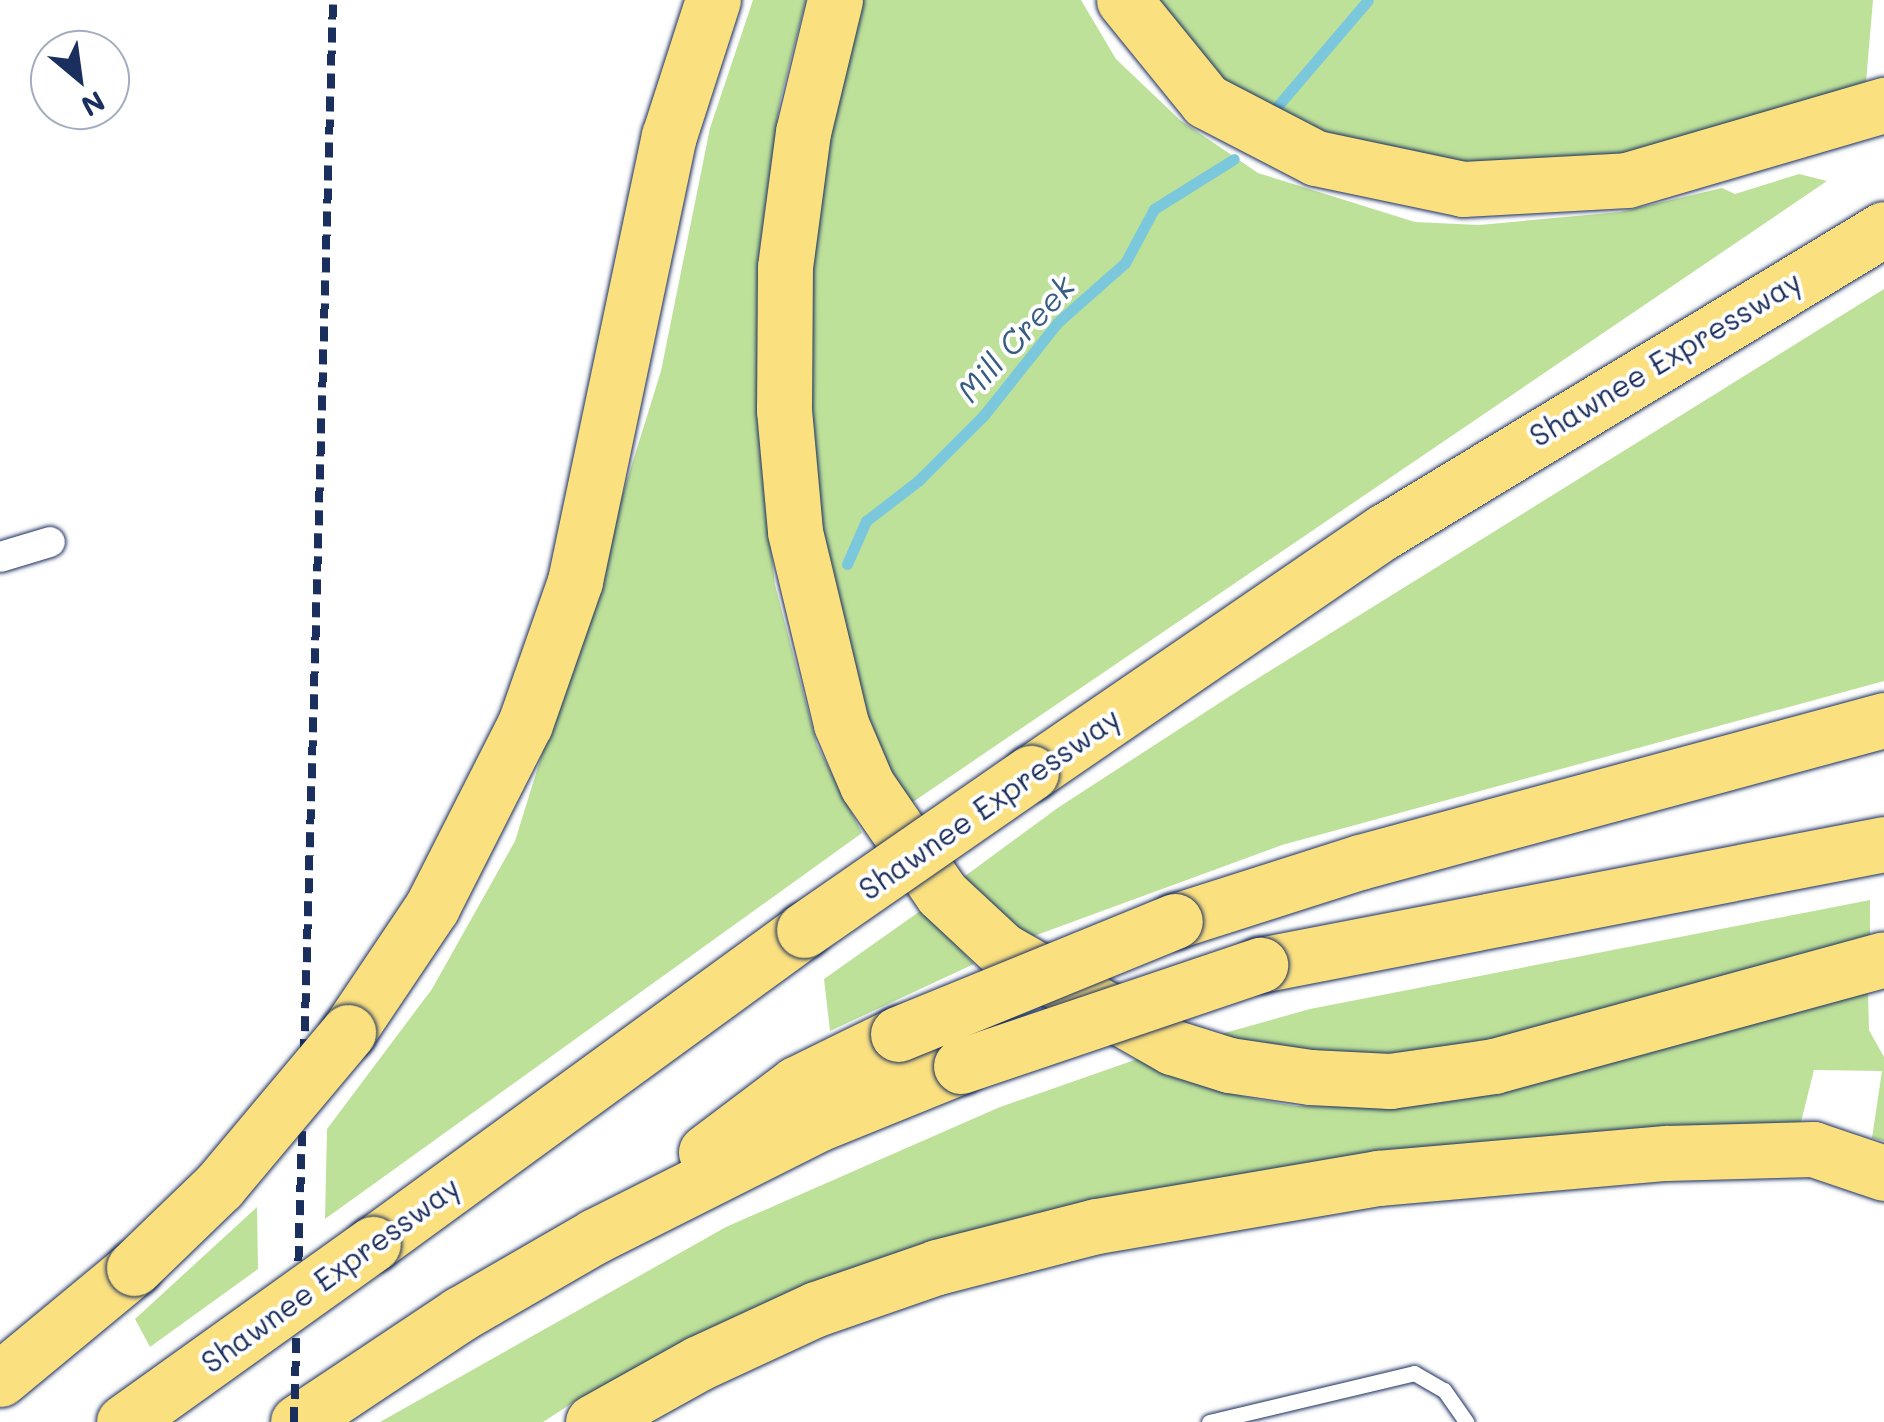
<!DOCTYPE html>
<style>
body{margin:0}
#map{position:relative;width:1884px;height:1422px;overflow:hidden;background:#fff;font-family:Mali,sans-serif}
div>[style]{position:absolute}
.green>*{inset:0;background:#bee19a}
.stream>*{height:11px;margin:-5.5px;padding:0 5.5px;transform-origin:5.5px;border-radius:5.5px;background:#7bc7db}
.roads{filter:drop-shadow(0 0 2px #1b2f5e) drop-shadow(0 0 2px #1b2f5e)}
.lane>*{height:15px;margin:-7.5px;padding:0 7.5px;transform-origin:7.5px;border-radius:7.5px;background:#fff}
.street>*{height:30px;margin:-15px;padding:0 15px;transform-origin:15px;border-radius:15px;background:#fff}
.highway>*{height:55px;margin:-27.5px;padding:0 27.5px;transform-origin:27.5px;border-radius:27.5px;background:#fbe080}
.rail>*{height:8px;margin-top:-4px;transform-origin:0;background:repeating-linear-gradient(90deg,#1b2f5e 0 15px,transparent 0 23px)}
.bridges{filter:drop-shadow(0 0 2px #1b2f5e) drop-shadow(0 0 2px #1b2f5e)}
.highway-bridge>*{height:55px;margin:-27.5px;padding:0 27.5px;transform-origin:27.5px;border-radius:27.5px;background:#fbe080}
span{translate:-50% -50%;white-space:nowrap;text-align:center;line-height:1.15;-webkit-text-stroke:8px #fff;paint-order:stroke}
.street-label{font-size:30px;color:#1b2f5e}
.water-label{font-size:32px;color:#385d84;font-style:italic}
.north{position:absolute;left:30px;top:30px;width:100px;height:100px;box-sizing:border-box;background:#fff;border:2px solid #a4acbf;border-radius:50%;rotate:151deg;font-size:28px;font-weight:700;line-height:40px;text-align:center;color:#1b2f5e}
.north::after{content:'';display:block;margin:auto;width:35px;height:45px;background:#1b2f5e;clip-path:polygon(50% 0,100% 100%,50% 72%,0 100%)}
</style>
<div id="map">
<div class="green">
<div style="clip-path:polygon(753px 0,806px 0,780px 101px,759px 254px,760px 447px,775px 585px,817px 745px,862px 833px,325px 1219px,327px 1129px,432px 989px,515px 841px,661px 371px,710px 128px)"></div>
<div style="clip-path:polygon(857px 0,1081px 0,1116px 59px,1180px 120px,1258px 173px,1415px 222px,1479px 225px,1620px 212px,1722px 188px,1735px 194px,1799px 174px,1827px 181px,907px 806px,867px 734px,817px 515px,807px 353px,815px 194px)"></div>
<div style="clip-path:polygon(1149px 0,1873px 0,1866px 82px,1622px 158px,1477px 170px,1341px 143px,1243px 100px)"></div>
<div style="clip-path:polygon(1884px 289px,1884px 681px,1282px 845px,1023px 940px,961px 879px,1059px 807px,1244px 687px)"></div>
<div style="clip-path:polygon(1870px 900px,1870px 937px,1553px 1026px,1425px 1054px,1330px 1055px,1210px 1037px,1310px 1009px)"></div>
<div style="clip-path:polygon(923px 909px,974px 964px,830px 1031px,824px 979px)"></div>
<div style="clip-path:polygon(1868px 991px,1869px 1030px,1884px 1057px,1884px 1141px,1872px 1138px,1882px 1071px,1814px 1070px,1801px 1122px,1383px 1154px,580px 1398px,543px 1422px,380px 1422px,726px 1227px,1000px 1107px,1146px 1056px,1199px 1085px,1250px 1098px,1296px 1106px,1404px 1107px,1503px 1091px)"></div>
<div style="clip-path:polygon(257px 1207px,258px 1269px,150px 1347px,135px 1319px)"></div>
</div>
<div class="stream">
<div style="left:1275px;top:109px;width:143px;rotate:-49.5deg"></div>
<div style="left:847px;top:564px;width:47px;rotate:-66.2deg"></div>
<div style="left:866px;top:521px;width:66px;rotate:-37.6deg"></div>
<div style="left:918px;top:481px;width:93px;rotate:-45deg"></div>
<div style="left:984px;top:415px;width:119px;rotate:-51.5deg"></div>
<div style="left:1058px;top:322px;width:89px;rotate:-41.4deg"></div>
<div style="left:1125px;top:263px;width:61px;rotate:-61.8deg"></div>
<div style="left:1154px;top:209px;width:94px;rotate:-32deg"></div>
</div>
<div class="roads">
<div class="lane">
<div style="left:1209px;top:1422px;width:211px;rotate:-13.4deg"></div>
<div style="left:1414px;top:1373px;width:34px;rotate:30deg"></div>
<div style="left:1444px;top:1390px;width:39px;rotate:55deg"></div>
</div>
<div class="street">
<div style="left:0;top:557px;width:52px;rotate:-16.7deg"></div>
</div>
<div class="highway">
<div style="left:835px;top:0;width:136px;rotate:103.6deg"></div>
<div style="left:803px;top:132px;width:136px;rotate:97.6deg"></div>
<div style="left:785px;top:267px;width:143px;rotate:90.4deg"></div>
<div style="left:784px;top:410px;width:122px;rotate:84.8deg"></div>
<div style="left:795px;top:532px;width:197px;rotate:76.5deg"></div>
<div style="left:841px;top:724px;width:66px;rotate:66.9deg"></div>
<div style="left:867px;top:785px;width:132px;rotate:55.5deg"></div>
<div style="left:942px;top:894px;width:82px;rotate:43deg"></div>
<div style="left:1002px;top:950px;width:196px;rotate:29.7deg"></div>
<div style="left:1172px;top:1047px;width:60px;rotate:17.5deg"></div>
<div style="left:1229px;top:1065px;width:82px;rotate:8.4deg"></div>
<div style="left:1310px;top:1077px;width:80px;rotate:2.9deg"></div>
<div style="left:1390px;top:1081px;width:105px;rotate:-8.2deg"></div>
<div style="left:1494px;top:1066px;width:404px;rotate:-15.3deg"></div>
<div style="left:1124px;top:0;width:130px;rotate:50.9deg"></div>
<div style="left:1206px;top:101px;width:124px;rotate:27.4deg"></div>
<div style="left:1316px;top:158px;width:150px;rotate:11.9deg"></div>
<div style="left:1463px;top:189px;width:164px;rotate:-3.1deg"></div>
<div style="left:1627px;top:180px;width:268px;rotate:-16.3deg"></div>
<div style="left:1031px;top:773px;width:429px;rotate:-34.4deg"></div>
<div style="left:1385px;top:531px;width:583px;rotate:-31.18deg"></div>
<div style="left:1175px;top:921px;width:194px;rotate:-17.7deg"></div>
<div style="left:1360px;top:862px;width:543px;rotate:-15.16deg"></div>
<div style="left:1260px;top:965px;width:636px;rotate:-10.97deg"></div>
<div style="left:348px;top:1032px;width:151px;rotate:-56.1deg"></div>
<div style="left:432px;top:907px;width:205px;rotate:-63.1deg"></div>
<div style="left:525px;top:724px;width:151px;rotate:-70.7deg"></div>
<div style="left:575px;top:581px;width:455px;rotate:-78.1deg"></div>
<div style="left:669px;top:136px;width:143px;rotate:-72.1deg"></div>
<div style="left:706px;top:1152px;width:113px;rotate:-37.1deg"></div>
<div style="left:796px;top:1084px;width:114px;rotate:-26.1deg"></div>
<div style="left:373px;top:1244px;width:533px;rotate:-36.07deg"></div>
<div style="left:0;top:1379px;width:174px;rotate:-39.6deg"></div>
<div style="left:298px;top:1422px;width:195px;rotate:-33.7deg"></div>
<div style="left:460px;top:1314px;width:156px;rotate:-30deg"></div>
<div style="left:595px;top:1236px;width:250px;rotate:-26.7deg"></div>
<div style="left:818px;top:1124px;width:154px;rotate:-22.1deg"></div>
<div style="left:593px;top:1422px;width:121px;rotate:-29.1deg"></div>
<div style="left:699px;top:1363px;width:129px;rotate:-24.8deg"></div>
<div style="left:816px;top:1309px;width:128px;rotate:-19.1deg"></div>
<div style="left:937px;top:1267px;width:165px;rotate:-14.4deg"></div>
<div style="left:1097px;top:1226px;width:285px;rotate:-9.7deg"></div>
<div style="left:1378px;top:1178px;width:289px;rotate:-5deg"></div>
<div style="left:1666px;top:1153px;width:147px;rotate:-1.6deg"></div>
<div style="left:1813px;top:1149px;width:75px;rotate:18.7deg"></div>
</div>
</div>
<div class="rail">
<div style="left:294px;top:1422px;width:1423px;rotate:-88.43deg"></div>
</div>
<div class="bridges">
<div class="highway-bridge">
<div style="left:804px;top:930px;width:276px;rotate:-34.7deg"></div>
<div style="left:898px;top:1034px;width:299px;rotate:-22.2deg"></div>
<div style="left:961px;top:1066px;width:316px;rotate:-18.7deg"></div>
<div style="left:134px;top:1268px;width:118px;rotate:-44deg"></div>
<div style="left:219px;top:1186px;width:201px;rotate:-50deg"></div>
<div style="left:124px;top:1422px;width:306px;rotate:-35.6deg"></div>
</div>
</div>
<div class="street-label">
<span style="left:1665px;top:358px;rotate:-31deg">Shawnee Expressway</span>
<span style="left:989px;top:803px;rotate:-35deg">Shawnee Expressway</span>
<span style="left:330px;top:1274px;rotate:-36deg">Shawnee Expressway</span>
</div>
<div class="water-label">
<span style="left:1015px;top:338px;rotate:-48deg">Mill Creek</span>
</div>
<div class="north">N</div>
</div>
